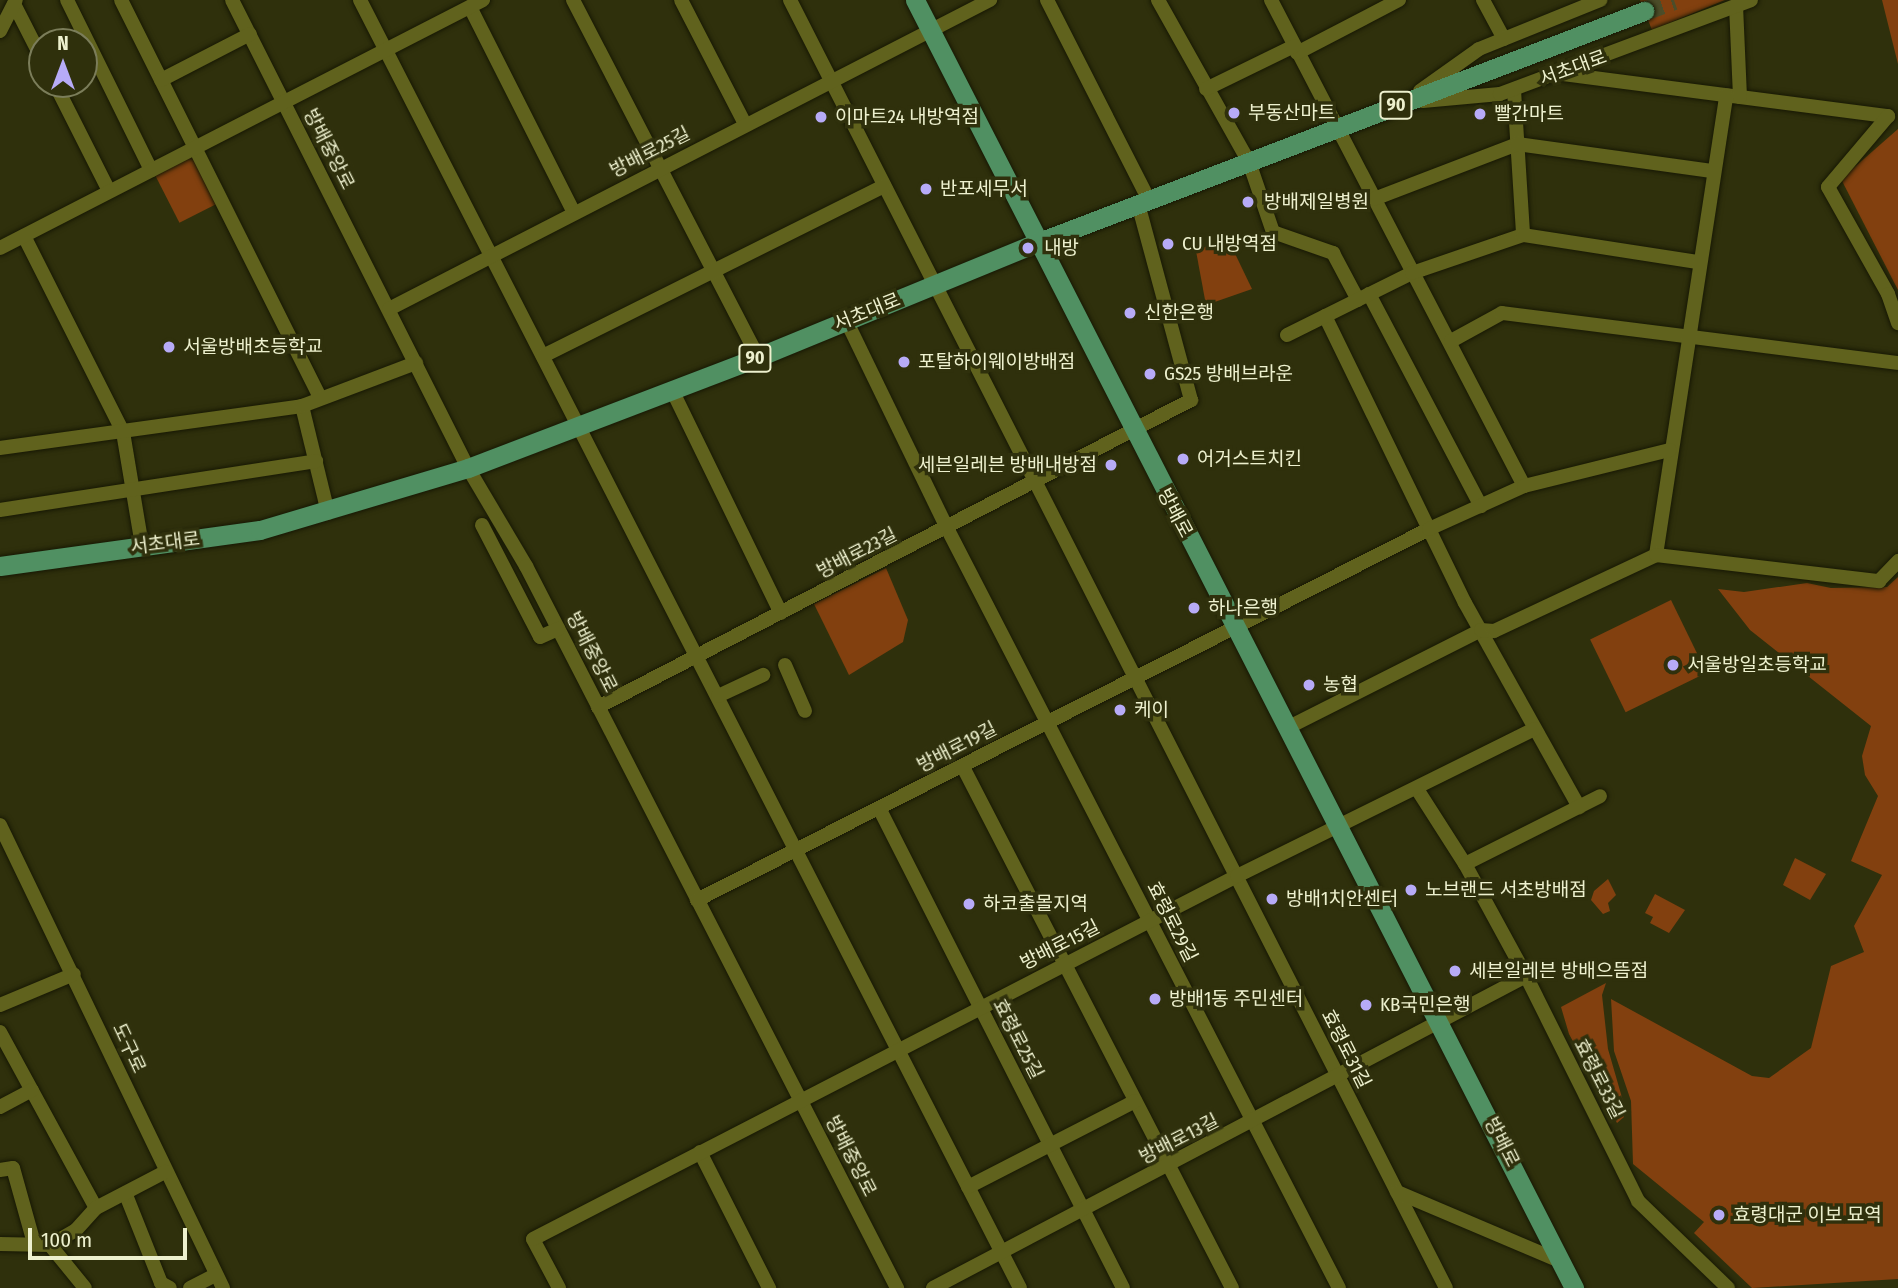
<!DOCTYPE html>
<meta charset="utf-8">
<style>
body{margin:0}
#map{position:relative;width:1898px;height:1288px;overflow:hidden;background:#2f300c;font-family:"Fira Sans Condensed","Noto Sans KR",sans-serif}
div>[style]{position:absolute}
.green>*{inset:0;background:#82400f;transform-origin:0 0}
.major-tunnel>*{height:19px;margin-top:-9.5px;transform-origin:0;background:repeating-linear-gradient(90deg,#4c4d29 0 19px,transparent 0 29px)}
.roads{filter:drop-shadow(0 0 2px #171804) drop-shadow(0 0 2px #171804)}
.minor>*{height:14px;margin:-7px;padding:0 7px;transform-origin:7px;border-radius:7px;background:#60621d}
.major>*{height:19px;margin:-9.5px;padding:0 9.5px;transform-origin:9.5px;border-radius:9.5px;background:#509062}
.dots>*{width:19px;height:19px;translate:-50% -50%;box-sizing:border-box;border:4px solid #2f300c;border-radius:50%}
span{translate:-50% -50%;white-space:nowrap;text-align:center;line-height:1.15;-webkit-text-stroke:7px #2f300c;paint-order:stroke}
.shield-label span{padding:2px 5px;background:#2f300c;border:2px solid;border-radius:5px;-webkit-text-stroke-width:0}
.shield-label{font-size:18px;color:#edf0ce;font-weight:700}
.street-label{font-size:19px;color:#edf0ce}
.poi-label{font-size:19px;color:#edf0ce}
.left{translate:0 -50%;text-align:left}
.right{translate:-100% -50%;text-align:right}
.north{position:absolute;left:28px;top:28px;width:70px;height:70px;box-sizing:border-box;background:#2f300c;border:2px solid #7b7d5a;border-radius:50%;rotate:0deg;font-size:19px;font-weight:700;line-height:28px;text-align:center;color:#edf0ce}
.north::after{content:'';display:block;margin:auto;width:24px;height:32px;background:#b7abf7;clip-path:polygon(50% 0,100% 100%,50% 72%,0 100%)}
.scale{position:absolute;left:28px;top:1228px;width:159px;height:32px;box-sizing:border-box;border:4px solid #edf0ce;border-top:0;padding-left:9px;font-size:21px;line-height:24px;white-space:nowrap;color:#edf0ce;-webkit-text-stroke:5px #2f300c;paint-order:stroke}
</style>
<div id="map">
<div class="green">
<div style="clip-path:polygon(1640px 0,1725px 0,1652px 30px)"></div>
<div style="clip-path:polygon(1882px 0,1898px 0,1898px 64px)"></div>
<div style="clip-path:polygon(1898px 129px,1898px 290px,1841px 179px)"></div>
<div style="left:195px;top:152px;width:56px;height:46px;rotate:63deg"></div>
<div style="clip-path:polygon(1227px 237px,1252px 289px,1206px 305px,1196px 251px)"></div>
<div style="clip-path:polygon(886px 568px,908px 620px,903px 642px,849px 675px,814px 604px)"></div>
<div style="clip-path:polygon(1898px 577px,1898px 1279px,1752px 1288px,1694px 1233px,1704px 1222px,1633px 1164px,1631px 1101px,1614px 1051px,1611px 999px,1752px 1076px,1769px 1078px,1811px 1048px,1831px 966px,1864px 952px,1854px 926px,1882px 875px,1851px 861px,1878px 796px,1865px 775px,1862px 756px,1871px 726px,1750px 630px,1718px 589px,1744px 592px,1807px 583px,1831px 588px,1887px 587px)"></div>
<div style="left:1671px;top:600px;width:81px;height:90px;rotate:64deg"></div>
<div style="clip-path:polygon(1795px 858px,1826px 874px,1810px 900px,1783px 885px)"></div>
<div style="clip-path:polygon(1608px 879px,1616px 895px,1608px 903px,1610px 911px,1603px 914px,1591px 900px,1594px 891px)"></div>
<div style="clip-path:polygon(1655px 894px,1685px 910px,1669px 933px,1650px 923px,1653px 917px,1645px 913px)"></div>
<div style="clip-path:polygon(1606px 983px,1602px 995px,1608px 1049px,1623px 1101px,1624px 1117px,1617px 1123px,1569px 1034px,1561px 1007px)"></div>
</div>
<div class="major-tunnel">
<div style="left:1644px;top:11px;width:32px;rotate:-20deg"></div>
</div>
<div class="roads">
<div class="minor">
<div style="left:67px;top:0;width:190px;rotate:63.7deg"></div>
<div style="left:121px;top:0;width:445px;rotate:63.4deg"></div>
<div style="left:232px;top:0;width:524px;rotate:63.24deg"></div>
<div style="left:468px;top:468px;width:114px;rotate:59.4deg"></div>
<div style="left:526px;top:566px;width:812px;rotate:62.8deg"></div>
<div style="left:360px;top:0;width:1447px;rotate:62.87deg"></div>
<div style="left:573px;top:0;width:402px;rotate:62.6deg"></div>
<div style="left:681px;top:0;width:140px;rotate:62.7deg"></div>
<div style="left:790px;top:0;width:1445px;rotate:63.01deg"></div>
<div style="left:1047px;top:0;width:225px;rotate:63deg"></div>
<div style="left:1158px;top:0;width:186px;rotate:60.7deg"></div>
<div style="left:1249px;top:162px;width:74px;rotate:71.1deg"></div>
<div style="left:1273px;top:232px;width:64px;rotate:19.3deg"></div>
<div style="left:1333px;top:253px;width:53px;rotate:62deg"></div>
<div style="left:1271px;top:0;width:548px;rotate:62.5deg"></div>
<div style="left:1483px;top:0;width:44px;rotate:61.7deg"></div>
<div style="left:14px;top:4px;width:62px;rotate:63deg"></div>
<div style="left:470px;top:7px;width:231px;rotate:63.2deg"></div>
<div style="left:0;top:31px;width:35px;rotate:-63deg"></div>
<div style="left:1297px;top:53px;width:115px;rotate:-27.5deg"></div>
<div style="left:1563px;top:74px;width:328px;rotate:7.4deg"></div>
<div style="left:161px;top:80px;width:100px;rotate:-27.3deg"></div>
<div style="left:55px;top:84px;width:120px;rotate:63.2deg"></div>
<div style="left:1206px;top:89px;width:98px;rotate:-26deg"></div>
<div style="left:1514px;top:90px;width:145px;rotate:86.4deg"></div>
<div style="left:1420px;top:91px;width:72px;rotate:-35.4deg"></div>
<div style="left:1479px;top:49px;width:131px;rotate:-22deg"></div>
<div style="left:1740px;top:97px;width:91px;rotate:-92.5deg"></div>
<div style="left:1736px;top:6px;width:8px;rotate:-30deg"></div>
<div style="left:1423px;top:101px;width:77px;rotate:-5.2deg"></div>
<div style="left:1500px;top:94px;width:268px;rotate:-20.5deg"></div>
<div style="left:1888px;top:116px;width:93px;rotate:130.2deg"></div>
<div style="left:1828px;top:187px;width:123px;rotate:60.7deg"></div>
<div style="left:1888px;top:294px;width:31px;rotate:71deg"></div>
<div style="left:1374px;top:199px;width:153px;rotate:-21deg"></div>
<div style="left:1517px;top:144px;width:197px;rotate:7.9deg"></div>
<div style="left:24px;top:236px;width:220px;rotate:63.2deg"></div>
<div style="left:123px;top:432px;width:115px;rotate:80.5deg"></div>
<div style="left:0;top:248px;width:543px;rotate:-27.18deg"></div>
<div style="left:1369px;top:294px;width:240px;rotate:62.2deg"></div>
<div style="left:389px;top:309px;width:676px;rotate:-27.21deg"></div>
<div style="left:1325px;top:316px;width:319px;rotate:64deg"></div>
<div style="left:1465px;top:603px;width:234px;rotate:60.8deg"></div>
<div style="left:846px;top:320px;width:231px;rotate:64.1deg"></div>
<div style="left:947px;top:528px;width:855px;rotate:62.72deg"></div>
<div style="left:1287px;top:335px;width:140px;rotate:-26.4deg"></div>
<div style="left:1412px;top:273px;width:117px;rotate:-18.9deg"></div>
<div style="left:1523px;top:235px;width:176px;rotate:8.8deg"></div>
<div style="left:1451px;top:341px;width:58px;rotate:-28.8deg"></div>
<div style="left:1502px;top:313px;width:399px;rotate:7.2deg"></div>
<div style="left:543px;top:356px;width:381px;rotate:-26.5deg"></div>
<div style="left:672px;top:390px;width:248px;rotate:64deg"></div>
<div style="left:302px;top:406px;width:110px;rotate:76.3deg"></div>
<div style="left:0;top:448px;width:305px;rotate:-7.9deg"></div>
<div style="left:302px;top:406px;width:122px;rotate:-20.7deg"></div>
<div style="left:0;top:510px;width:320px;rotate:-8.8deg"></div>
<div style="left:482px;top:525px;width:126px;rotate:62.6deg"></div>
<div style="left:540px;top:637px;width:20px;rotate:-24deg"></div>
<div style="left:1656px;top:555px;width:465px;rotate:-81.3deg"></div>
<div style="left:785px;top:665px;width:50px;rotate:66.5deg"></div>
<div style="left:718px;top:696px;width:50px;rotate:-25deg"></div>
<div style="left:598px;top:707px;width:668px;rotate:-27.37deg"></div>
<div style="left:1191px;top:400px;width:203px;rotate:-105.1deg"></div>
<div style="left:1287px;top:728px;width:217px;rotate:-26.8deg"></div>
<div style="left:1481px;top:630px;width:13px;rotate:4deg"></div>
<div style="left:1494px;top:631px;width:179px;rotate:-25.1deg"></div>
<div style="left:1656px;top:555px;width:225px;rotate:6.7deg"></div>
<div style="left:1879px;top:581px;width:28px;rotate:-46deg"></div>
<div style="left:963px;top:767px;width:586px;rotate:62.69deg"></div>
<div style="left:1417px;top:789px;width:89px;rotate:57.4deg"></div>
<div style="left:1465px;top:864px;width:128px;rotate:61.4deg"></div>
<div style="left:1526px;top:976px;width:251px;rotate:63.5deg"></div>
<div style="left:1638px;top:1201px;width:125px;rotate:44deg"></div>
<div style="left:879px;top:808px;width:538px;rotate:63.05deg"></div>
<div style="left:0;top:825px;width:514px;rotate:64.28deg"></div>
<div style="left:1465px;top:864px;width:151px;rotate:-26.7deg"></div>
<div style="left:697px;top:900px;width:821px;rotate:-26.88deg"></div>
<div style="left:1429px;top:529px;width:104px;rotate:-24.4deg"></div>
<div style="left:1524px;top:486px;width:150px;rotate:-13.9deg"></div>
<div style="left:0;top:1005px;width:80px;rotate:-22.7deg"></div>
<div style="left:0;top:1032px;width:200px;rotate:61.4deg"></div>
<div style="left:0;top:1107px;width:36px;rotate:-28deg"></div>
<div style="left:700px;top:1152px;width:153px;rotate:63.1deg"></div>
<div style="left:0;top:1170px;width:13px;rotate:-9deg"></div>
<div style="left:13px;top:1168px;width:78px;rotate:74.4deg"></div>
<div style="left:968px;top:1187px;width:188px;rotate:-27.2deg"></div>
<div style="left:1397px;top:1192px;width:179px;rotate:23deg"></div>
<div style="left:126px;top:1195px;width:95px;rotate:68.3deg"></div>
<div style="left:161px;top:1283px;width:10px;rotate:29deg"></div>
<div style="left:0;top:1244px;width:50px;rotate:1.1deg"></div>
<div style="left:50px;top:1245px;width:30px;rotate:-30deg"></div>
<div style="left:76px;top:1230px;width:30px;rotate:-48deg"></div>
<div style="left:96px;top:1208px;width:78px;rotate:-27.6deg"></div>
<div style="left:50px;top:1245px;width:55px;rotate:50.9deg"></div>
<div style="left:190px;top:1288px;width:29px;rotate:-27deg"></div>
<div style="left:559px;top:1288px;width:55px;rotate:-118deg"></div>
<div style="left:533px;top:1239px;width:792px;rotate:-27.28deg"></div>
<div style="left:1237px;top:876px;width:332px;rotate:-26.3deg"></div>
<div style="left:933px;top:1288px;width:670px;rotate:-27.75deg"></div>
</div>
<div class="major">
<div style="left:915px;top:0;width:1447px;rotate:62.9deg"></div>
<div style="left:0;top:566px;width:262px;rotate:-7.9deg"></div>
<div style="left:260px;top:530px;width:217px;rotate:-16.6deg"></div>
<div style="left:468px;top:468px;width:311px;rotate:-20.9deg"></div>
<div style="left:758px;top:357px;width:304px;rotate:-22.3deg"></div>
<div style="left:1039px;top:242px;width:648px;rotate:-20.9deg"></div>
</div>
</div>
<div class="dots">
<div style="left:1234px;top:113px;background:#b7abf7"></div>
<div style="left:1480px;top:114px;background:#b7abf7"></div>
<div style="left:821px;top:117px;background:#b7abf7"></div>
<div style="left:926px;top:189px;background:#b7abf7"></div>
<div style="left:1248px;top:202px;background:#b7abf7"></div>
<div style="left:1168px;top:244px;background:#b7abf7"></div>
<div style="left:1028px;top:248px;background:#b7abf7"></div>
<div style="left:1130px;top:313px;background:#b7abf7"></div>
<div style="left:169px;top:347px;background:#b7abf7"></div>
<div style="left:904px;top:362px;background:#b7abf7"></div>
<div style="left:1150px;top:374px;background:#b7abf7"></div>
<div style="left:1183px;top:459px;background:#b7abf7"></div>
<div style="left:1111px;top:465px;background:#b7abf7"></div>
<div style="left:1194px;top:608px;background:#b7abf7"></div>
<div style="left:1673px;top:665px;background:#b7abf7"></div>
<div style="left:1309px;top:685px;background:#b7abf7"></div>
<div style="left:1120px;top:710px;background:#b7abf7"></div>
<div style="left:1411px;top:890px;background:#b7abf7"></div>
<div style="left:1272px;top:899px;background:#b7abf7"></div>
<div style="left:969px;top:904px;background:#b7abf7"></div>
<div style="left:1455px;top:971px;background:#b7abf7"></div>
<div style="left:1155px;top:999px;background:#b7abf7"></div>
<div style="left:1366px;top:1005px;background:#b7abf7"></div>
<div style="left:1719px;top:1215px;background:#b7abf7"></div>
</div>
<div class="shield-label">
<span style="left:1396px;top:105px">90</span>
<span style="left:755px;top:358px">90</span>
</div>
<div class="street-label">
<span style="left:1573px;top:68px;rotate:-20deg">서초대로</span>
<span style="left:329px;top:149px;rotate:63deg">방배중앙로</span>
<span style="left:650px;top:152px;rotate:-27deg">방배로25길</span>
<span style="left:867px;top:312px;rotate:-22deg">서초대로</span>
<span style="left:1175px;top:513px;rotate:62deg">방배로</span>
<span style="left:165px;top:543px;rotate:-7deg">서초대로</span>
<span style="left:857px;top:553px;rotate:-27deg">방배로23길</span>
<span style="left:592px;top:652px;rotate:63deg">방배중앙로</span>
<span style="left:957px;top:747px;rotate:-27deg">방배로19길</span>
<span style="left:1172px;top:922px;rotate:63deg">효령로29길</span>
<span style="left:1060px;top:945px;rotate:-27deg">방배로15길</span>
<span style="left:1018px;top:1039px;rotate:63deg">효령로25길</span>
<span style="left:129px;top:1048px;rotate:65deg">도구로</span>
<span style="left:1346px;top:1049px;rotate:63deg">효령로31길</span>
<span style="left:1599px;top:1079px;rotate:63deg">효령로33길</span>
<span style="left:1179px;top:1139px;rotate:-27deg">방배로13길</span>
<span style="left:1502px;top:1142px;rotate:63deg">방배로</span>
<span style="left:851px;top:1156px;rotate:63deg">방배중앙로</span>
</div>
<div class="poi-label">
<span class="left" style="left:1248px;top:113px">부동산마트</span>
<span class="left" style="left:1494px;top:114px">빨간마트</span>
<span class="left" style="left:835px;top:117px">이마트24 내방역점</span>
<span class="left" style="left:940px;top:189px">반포세무서</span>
<span class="left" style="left:1264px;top:202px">방배제일병원</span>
<span class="left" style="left:1182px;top:244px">CU 내방역점</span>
<span class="left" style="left:1044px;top:248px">내방</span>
<span class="left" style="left:1144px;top:313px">신한은행</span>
<span class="left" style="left:183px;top:347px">서울방배초등학교</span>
<span class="left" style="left:918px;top:362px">포탈하이웨이방배점</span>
<span class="left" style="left:1164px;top:374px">GS25 방배브라운</span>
<span class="left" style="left:1197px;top:459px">어거스트치킨</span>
<span class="right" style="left:1097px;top:465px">세븐일레븐 방배내방점</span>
<span class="left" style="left:1208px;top:608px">하나은행</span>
<span class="left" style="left:1687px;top:665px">서울방일초등학교</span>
<span class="left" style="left:1323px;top:685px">농협</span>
<span class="left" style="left:1134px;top:710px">케이</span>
<span class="left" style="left:1425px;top:890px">노브랜드 서초방배점</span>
<span class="left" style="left:1286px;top:899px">방배1치안센터</span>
<span class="left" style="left:983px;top:904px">하코출몰지역</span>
<span class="left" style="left:1469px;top:971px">세븐일레븐 방배으뜸점</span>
<span class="left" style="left:1169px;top:999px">방배1동 주민센터</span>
<span class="left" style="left:1380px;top:1005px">KB국민은행</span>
<span class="left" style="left:1733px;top:1215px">효령대군 이보 묘역</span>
</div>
<div class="north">N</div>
<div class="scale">100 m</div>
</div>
